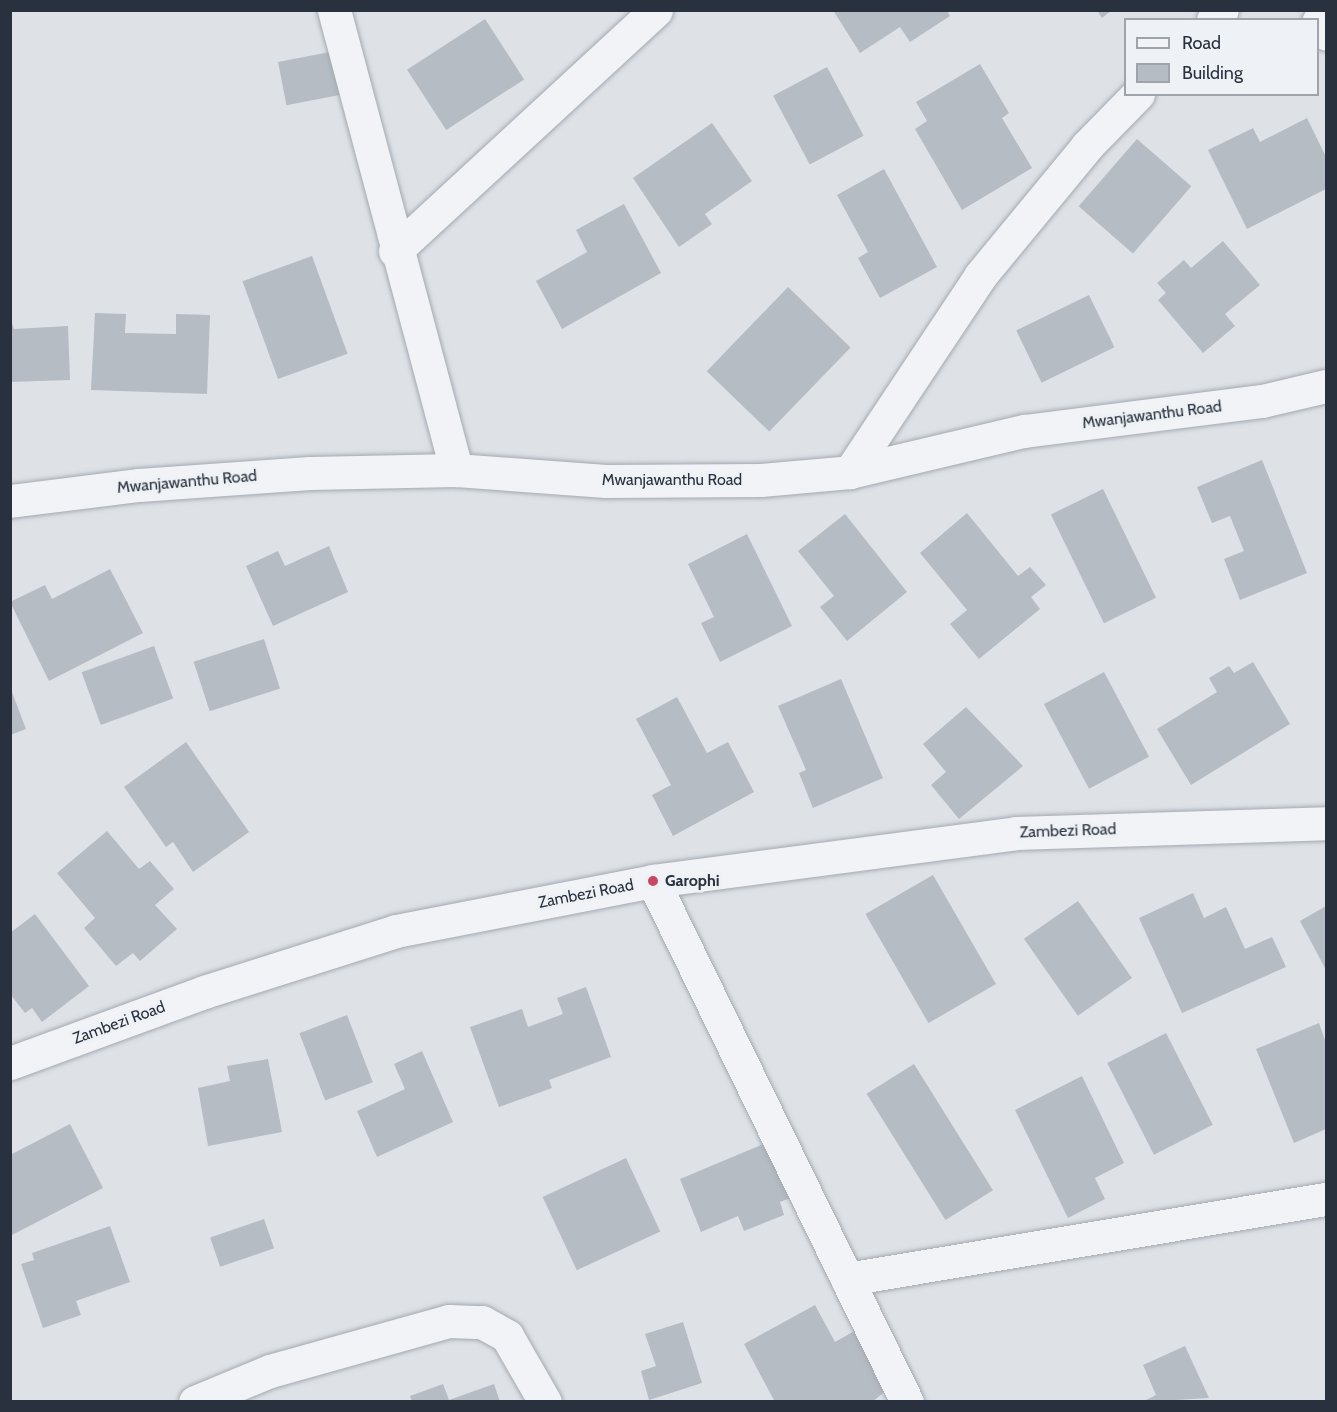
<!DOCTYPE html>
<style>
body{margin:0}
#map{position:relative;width:1337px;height:1412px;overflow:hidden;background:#dee2e7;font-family:Cabin,sans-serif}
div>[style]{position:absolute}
.building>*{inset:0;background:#b6bcc4;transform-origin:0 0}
.roads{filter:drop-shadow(0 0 2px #a4a9b1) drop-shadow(0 0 2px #a4a9b1)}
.minor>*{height:33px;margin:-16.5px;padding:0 16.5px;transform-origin:16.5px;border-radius:16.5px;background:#f1f3f6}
.dots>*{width:16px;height:16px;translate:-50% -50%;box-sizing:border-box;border:3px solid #eef1f5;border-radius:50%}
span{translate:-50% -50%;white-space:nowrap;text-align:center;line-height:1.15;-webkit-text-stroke:5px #eef1f5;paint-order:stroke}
.street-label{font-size:16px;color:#28313d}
.poi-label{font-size:16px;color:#28313d;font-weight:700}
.left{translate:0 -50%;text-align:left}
.frame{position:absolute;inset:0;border:12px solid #28313d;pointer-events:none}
.legend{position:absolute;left:1124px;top:18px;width:195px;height:78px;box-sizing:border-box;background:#eef1f5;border:2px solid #9fa4ab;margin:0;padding:8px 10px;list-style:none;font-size:18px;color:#28313d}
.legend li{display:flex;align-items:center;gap:12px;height:30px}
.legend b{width:30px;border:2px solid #9fa4ab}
</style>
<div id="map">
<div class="building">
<div style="clip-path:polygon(833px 10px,947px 10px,950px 16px,910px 42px,900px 27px,860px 53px)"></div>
<div style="clip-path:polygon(1097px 10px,1112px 10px,1102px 18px)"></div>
<div style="left:485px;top:19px;width:72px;height:93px;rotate:57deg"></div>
<div style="left:335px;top:51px;width:44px;height:58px;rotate:79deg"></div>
<div style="clip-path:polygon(980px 64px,1009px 113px,1002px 118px,1032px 168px,962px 210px,915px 129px,927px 121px,916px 102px)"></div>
<div style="left:827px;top:67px;width:78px;height:61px;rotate:62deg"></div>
<div style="clip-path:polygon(1307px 118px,1326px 157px,1326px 189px,1247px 229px,1208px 150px,1253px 128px,1260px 142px)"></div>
<div style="clip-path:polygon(712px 123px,752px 181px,705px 214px,712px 224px,679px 247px,633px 178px)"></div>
<div style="left:1137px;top:139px;width:72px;height:89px;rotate:41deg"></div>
<div style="clip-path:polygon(884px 169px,937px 267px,880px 298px,858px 258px,868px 252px,837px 195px)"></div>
<div style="clip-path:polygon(624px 204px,661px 273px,562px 329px,536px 281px,587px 252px,576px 230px)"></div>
<div style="clip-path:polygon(1223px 241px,1260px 285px,1225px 314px,1235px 326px,1203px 353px,1158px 300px,1166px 293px,1157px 283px,1184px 260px,1191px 268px)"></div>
<div style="left:312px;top:256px;width:104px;height:74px;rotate:70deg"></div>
<div style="left:788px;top:287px;width:87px;height:117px;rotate:44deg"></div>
<div style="left:1089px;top:295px;width:58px;height:81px;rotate:64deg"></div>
<div style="clip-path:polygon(95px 313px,126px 314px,125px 333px,176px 334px,176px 314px,210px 315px,207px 394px,91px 390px)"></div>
<div style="clip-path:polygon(10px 318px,14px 329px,68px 326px,70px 380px,10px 382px)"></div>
<div style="clip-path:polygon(1262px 460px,1307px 573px,1240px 600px,1224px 559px,1244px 551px,1230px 516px,1212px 523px,1197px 487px)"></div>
<div style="left:1103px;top:489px;width:121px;height:58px;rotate:64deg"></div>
<div style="clip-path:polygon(967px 513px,1018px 576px,1030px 567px,1046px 585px,1031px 597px,1040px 609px,979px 659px,950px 624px,967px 610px,920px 553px)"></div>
<div style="clip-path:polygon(845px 514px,907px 592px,847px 641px,820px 607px,834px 596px,798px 551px)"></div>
<div style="clip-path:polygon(747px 534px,792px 626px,720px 662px,701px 623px,714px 617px,688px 564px)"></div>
<div style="clip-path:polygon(329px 546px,348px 592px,273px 626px,246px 566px,278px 551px,285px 566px)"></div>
<div style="clip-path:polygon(110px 569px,143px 633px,49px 681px,10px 602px,45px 585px,52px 599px)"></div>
<div style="left:264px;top:639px;width:52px;height:74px;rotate:72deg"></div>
<div style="left:154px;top:646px;width:56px;height:77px;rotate:70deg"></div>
<div style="clip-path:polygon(1253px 662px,1290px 724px,1191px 785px,1157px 729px,1217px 692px,1209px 678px,1229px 666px,1234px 673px)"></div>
<div style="left:1104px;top:672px;width:96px;height:68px;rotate:62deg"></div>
<div style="clip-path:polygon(841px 679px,883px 778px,813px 808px,799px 773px,806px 770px,778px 706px)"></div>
<div style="clip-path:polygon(10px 687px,26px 729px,10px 735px)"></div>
<div style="clip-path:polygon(677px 697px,707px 753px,728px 742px,754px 792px,673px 836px,652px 795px,671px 785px,636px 719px)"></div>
<div style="clip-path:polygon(966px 707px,1023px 766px,959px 819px,931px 785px,946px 772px,923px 744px)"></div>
<div style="clip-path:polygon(186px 742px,249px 832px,193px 872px,173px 842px,166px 847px,124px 787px)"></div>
<div style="clip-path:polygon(107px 831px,139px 869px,150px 861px,174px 889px,155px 905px,177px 929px,140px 961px,133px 953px,116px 966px,84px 928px,95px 918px,57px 873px)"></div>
<div style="left:933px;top:875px;width:126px;height:78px;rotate:60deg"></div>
<div style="clip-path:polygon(1193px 893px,1204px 918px,1226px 907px,1245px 949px,1272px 937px,1286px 967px,1182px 1013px,1139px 918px)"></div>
<div style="left:1078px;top:901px;width:94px;height:66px;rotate:55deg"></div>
<div style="clip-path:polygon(1326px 906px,1326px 970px,1300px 921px)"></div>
<div style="clip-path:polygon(35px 914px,89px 986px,42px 1022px,32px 1008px,25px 1013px,10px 994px,10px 933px)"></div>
<div style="clip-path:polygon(586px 987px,611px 1057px,549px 1080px,552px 1088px,499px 1107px,470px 1027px,522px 1009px,528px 1027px,563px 1014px,557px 998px)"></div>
<div style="left:347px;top:1015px;width:72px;height:51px;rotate:69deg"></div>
<div style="clip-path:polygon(1319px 1023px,1326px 1043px,1326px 1129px,1294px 1143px,1256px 1049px)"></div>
<div style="left:1166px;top:1033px;width:103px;height:66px;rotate:63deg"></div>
<div style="clip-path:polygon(422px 1051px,453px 1122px,377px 1157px,357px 1111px,405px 1089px,394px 1064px)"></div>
<div style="clip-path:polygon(268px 1059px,282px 1132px,208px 1146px,198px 1088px,230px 1081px,227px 1066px)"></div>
<div style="left:914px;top:1064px;width:149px;height:56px;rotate:58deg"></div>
<div style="clip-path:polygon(1082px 1076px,1124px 1163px,1095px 1178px,1105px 1199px,1068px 1218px,1015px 1110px)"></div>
<div style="clip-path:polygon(70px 1124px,103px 1188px,10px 1236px,10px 1155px)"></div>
<div style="clip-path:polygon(773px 1140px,796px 1196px,780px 1202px,784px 1215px,744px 1231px,738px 1216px,701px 1232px,680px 1179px)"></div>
<div style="left:626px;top:1158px;width:81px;height:92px;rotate:65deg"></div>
<div style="left:264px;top:1219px;width:31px;height:57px;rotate:71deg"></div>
<div style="clip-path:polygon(110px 1226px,130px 1282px,76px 1301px,81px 1315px,43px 1328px,21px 1264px,34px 1260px,32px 1253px)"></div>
<div style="clip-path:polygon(815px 1305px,835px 1342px,858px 1329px,889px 1388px,872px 1402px,775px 1402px,744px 1344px)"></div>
<div style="clip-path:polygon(683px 1322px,702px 1383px,649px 1400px,641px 1371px,656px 1366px,645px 1334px)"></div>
<div style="clip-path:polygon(1185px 1346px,1209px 1398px,1142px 1402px,1156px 1395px,1143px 1365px)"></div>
<div style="clip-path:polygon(443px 1384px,449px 1400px,494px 1384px,500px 1402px,412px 1402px,410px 1396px)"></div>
</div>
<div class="roads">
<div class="minor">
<div style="left:334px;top:10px;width:476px;rotate:75.1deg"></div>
<div style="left:1213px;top:20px;width:13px;rotate:-48deg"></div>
<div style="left:1318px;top:22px;width:14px;rotate:56deg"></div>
<div style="left:395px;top:251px;width:355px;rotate:-42.7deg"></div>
<div style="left:850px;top:472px;width:235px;rotate:-56.4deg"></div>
<div style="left:980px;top:276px;width:168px;rotate:-50.5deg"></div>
<div style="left:1087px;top:146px;width:73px;rotate:-45.6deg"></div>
<div style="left:10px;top:501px;width:130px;rotate:-7.1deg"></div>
<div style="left:139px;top:485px;width:171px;rotate:-4deg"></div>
<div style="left:310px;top:473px;width:146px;rotate:-1.2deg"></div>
<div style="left:456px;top:470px;width:150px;rotate:4.2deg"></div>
<div style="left:606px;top:481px;width:155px;rotate:-0.4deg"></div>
<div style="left:761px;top:480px;width:89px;rotate:-5.1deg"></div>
<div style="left:850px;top:472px;width:179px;rotate:-13.3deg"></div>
<div style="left:1024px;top:431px;width:240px;rotate:-7.2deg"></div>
<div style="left:1262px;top:401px;width:66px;rotate:-13.2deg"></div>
<div style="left:653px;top:881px;width:580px;rotate:64.01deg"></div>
<div style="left:10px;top:1063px;width:207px;rotate:-20.1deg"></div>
<div style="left:204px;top:992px;width:201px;rotate:-17.6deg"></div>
<div style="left:396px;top:931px;width:262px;rotate:-11deg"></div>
<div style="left:653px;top:881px;width:366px;rotate:-7.5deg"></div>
<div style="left:1016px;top:833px;width:310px;rotate:-1.8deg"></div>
<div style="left:847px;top:1279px;width:486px;rotate:-9.5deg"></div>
<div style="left:195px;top:1402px;width:81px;rotate:-22.5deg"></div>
<div style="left:270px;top:1371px;width:186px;rotate:-15.6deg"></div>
<div style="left:449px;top:1321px;width:33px;rotate:2deg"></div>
<div style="left:482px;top:1322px;width:29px;rotate:29deg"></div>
<div style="left:507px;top:1336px;width:76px;rotate:60.1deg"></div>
</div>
</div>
<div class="dots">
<div style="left:653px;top:881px;background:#c84860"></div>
</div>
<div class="street-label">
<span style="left:1152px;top:415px;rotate:-7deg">Mwanjawanthu Road</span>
<span style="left:672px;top:480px">Mwanjawanthu Road</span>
<span style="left:187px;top:482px;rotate:-5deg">Mwanjawanthu Road</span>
<span style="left:1068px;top:831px;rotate:-2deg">Zambezi Road</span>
<span style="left:586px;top:894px;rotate:-11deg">Zambezi Road</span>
<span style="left:119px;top:1023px;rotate:-20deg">Zambezi Road</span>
</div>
<div class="poi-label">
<span class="left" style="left:665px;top:881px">Garophi</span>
</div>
<div class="frame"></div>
<ul class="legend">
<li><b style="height:8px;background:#f1f3f6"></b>Road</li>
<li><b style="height:16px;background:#b6bcc4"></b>Building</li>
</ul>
</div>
